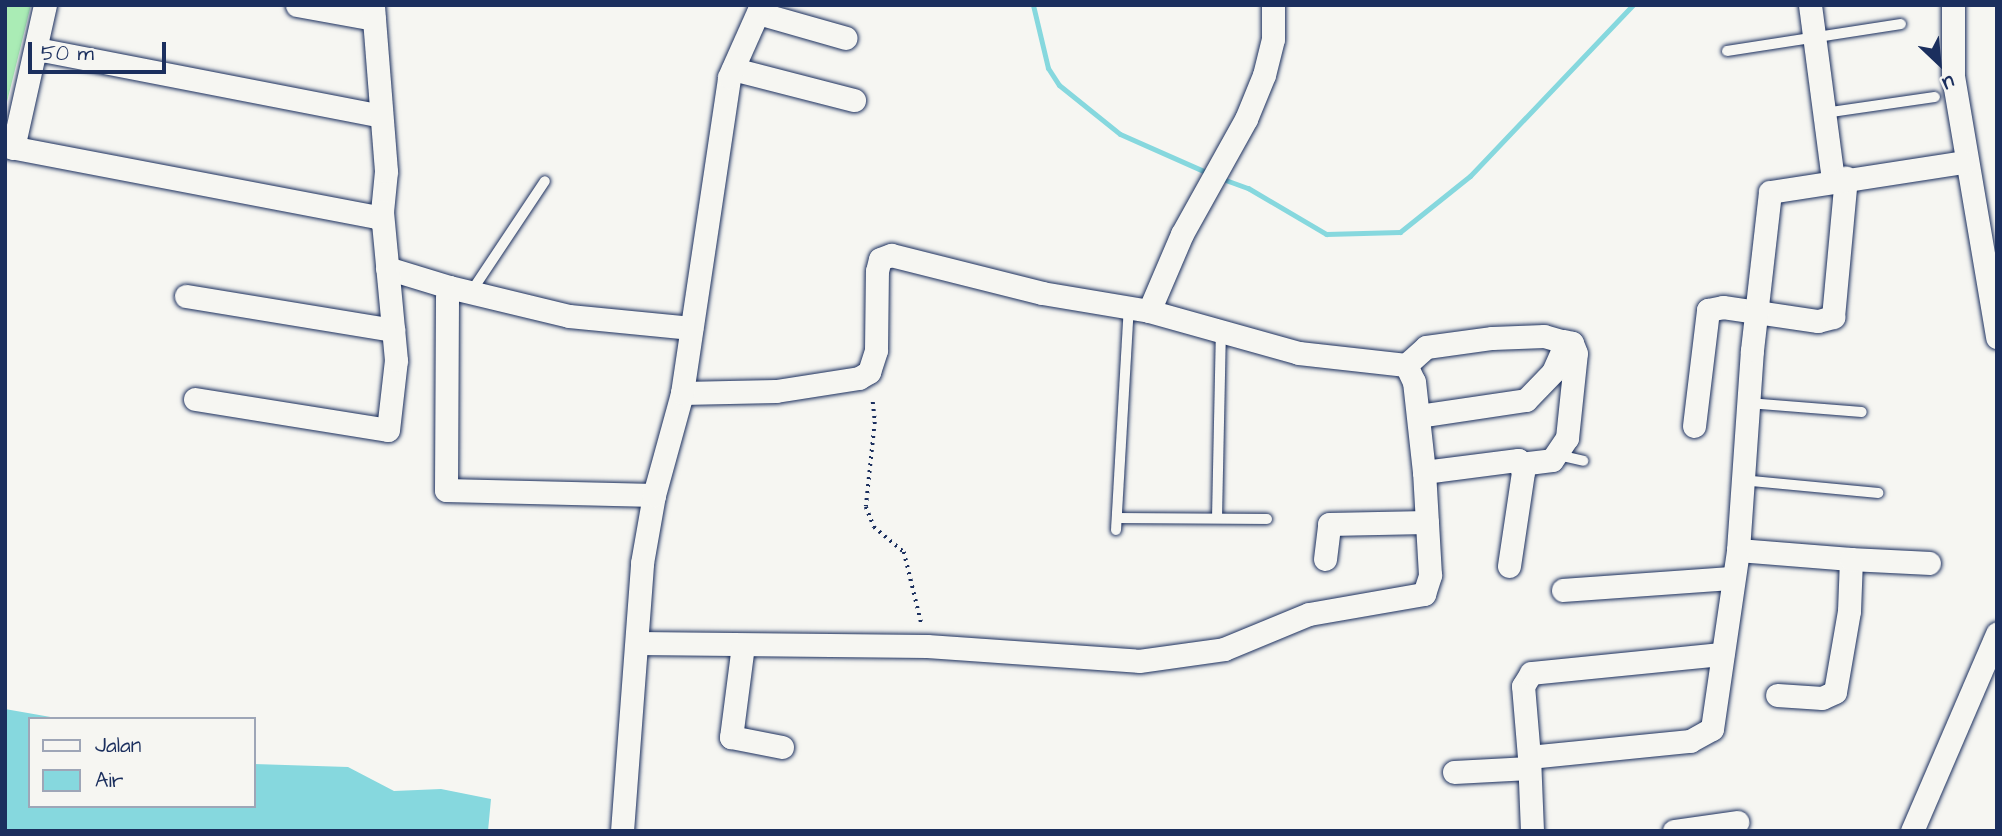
<!DOCTYPE html>
<style>
body{margin:0}
#map{position:relative;width:2002px;height:836px;overflow:hidden;background:#f6f6f2;font-family:"Architects Daughter",sans-serif}
div>[style]{position:absolute}
.green>*{inset:0;background:#aaecb5}
.water>*{inset:0;background:#86d8de}
.stream>*{height:5px;margin:-2.5px;padding:0 2.5px;transform-origin:2.5px;border-radius:2.5px;background:#86d8de}
.path>*{height:3.5px;margin-top:-1.75px;transform-origin:0;background:repeating-linear-gradient(90deg,#1b2f5e 0 2px,transparent 0 7px)}
.roads{filter:drop-shadow(0 0 2px #1b2f5e) drop-shadow(0 0 2px #1b2f5e)}
.service>*{height:10px;margin:-5px;padding:0 5px;transform-origin:5px;border-radius:5px;background:#f6f6f2}
.minor>*{height:23px;margin:-11.5px;padding:0 11.5px;transform-origin:11.5px;border-radius:11.5px;background:#f6f6f2}
span{translate:-50% -50%;white-space:nowrap;text-align:center;line-height:1.15;-webkit-text-stroke:5px #f6f6f2;paint-order:stroke}
.frame{position:absolute;inset:0;border:7px solid #1b2f5e;pointer-events:none}
.legend{position:absolute;left:28px;top:717px;width:228px;height:91px;box-sizing:border-box;background:#f6f6f2;border:2px solid #9ea6b7;margin:0;padding:9px 12px;list-style:none;font-size:21px;color:#1b2f5e}
.legend li{display:flex;align-items:center;gap:14px;height:35px}
.legend b{width:35px;border:2px solid #9ea6b7}
.north{position:absolute;left:1904px;top:28px;width:70px;height:70px;-webkit-text-stroke:5px #f6f6f2;paint-order:stroke;rotate:154deg;font-size:19px;font-weight:700;line-height:28px;text-align:center;color:#1b2f5e}
.north::after{content:'';display:block;margin:auto;width:24px;height:32px;background:#1b2f5e;clip-path:polygon(50% 0,100% 100%,50% 72%,0 100%)}
.scale{position:absolute;left:28px;top:42px;width:138px;height:32px;box-sizing:border-box;border:4px solid #1b2f5e;border-top:0;padding-left:9px;font-size:21px;line-height:24px;white-space:nowrap;color:#1b2f5e;-webkit-text-stroke:5px #f6f6f2;paint-order:stroke}
</style>
<div id="map">
<div class="green">
<div style="clip-path:polygon(5px 5px,31px 5px,5px 110px)"></div>
</div>
<div class="water">
<div style="clip-path:polygon(5px 709px,62px 719px,30px 719px,30px 806px,254px 806px,254px 764px,348px 767px,394px 791px,441px 789px,491px 799px,488px 831px,5px 831px)"></div>
</div>
<div class="stream">
<div style="left:1033px;top:5px;width:65px;rotate:76.6deg"></div>
<div style="left:1048px;top:68px;width:20px;rotate:57deg"></div>
<div style="left:1059px;top:85px;width:78px;rotate:38.8deg"></div>
<div style="left:1120px;top:134px;width:96px;rotate:23.9deg"></div>
<div style="left:1220px;top:178px;width:30px;rotate:20deg"></div>
<div style="left:1248px;top:188px;width:91px;rotate:30.5deg"></div>
<div style="left:1326px;top:234px;width:74px;rotate:-1.5deg"></div>
<div style="left:1400px;top:232px;width:90px;rotate:-38.7deg"></div>
<div style="left:1470px;top:176px;width:236px;rotate:-46.4deg"></div>
</div>
<div class="path">
<div style="left:873px;top:402px;width:20px;rotate:84deg"></div>
<div style="left:875px;top:422px;width:85px;rotate:96deg"></div>
<div style="left:866px;top:507px;width:22px;rotate:68deg"></div>
<div style="left:874px;top:527px;width:39px;rotate:40deg"></div>
<div style="left:904px;top:552px;width:76px;rotate:76.3deg"></div>
</div>
<div class="roads">
<div class="service">
<div style="left:1727px;top:51px;width:176px;rotate:-8.8deg"></div>
<div style="left:1824px;top:113px;width:112px;rotate:-8.2deg"></div>
<div style="left:471px;top:292px;width:133px;rotate:-56.3deg"></div>
<div style="left:1748px;top:403px;width:114px;rotate:4.5deg"></div>
<div style="left:1558px;top:455px;width:26px;rotate:13deg"></div>
<div style="left:1741px;top:480px;width:138px;rotate:5.4deg"></div>
<div style="left:1119px;top:518px;width:148px;rotate:0.4deg"></div>
<div style="left:1217px;top:518px;width:189px;rotate:-88.8deg"></div>
<div style="left:1116px;top:530px;width:223px;rotate:-86.7deg"></div>
</div>
<div class="minor">
<div style="left:297px;top:5px;width:78px;rotate:10.3deg"></div>
<div style="left:1810px;top:5px;width:177px;rotate:82.5deg"></div>
<div style="left:1953px;top:5px;width:71px;rotate:90deg"></div>
<div style="left:1953px;top:76px;width:265px;rotate:80.4deg"></div>
<div style="left:758px;top:13px;width:91px;rotate:15.9deg"></div>
<div style="left:37px;top:49px;width:350px;rotate:11deg"></div>
<div style="left:733px;top:69px;width:125px;rotate:14.4deg"></div>
<div style="left:5px;top:146px;width:378px;rotate:10.8deg"></div>
<div style="left:376px;top:217px;width:8px;rotate:-40deg"></div>
<div style="left:382px;top:212px;width:41px;rotate:-84.4deg"></div>
<div style="left:386px;top:171px;width:167px;rotate:-94.5deg"></div>
<div style="left:13px;top:148px;width:147px;rotate:-77.4deg"></div>
<div style="left:387px;top:268px;width:65px;rotate:17deg"></div>
<div style="left:186px;top:296px;width:210px;rotate:9.3deg"></div>
<div style="left:1406px;top:365px;width:27px;rotate:-42deg"></div>
<div style="left:1426px;top:347px;width:67px;rotate:-7.8deg"></div>
<div style="left:1492px;top:338px;width:52px;rotate:-2.2deg"></div>
<div style="left:1544px;top:336px;width:18px;rotate:16deg"></div>
<div style="left:1561px;top:341px;width:7px;rotate:63deg"></div>
<div style="left:1564px;top:347px;width:27px;rotate:114deg"></div>
<div style="left:1553px;top:372px;width:39px;rotate:134deg"></div>
<div style="left:1526px;top:400px;width:108px;rotate:171.5deg"></div>
<div style="left:682px;top:393px;width:94px;rotate:-1.2deg"></div>
<div style="left:776px;top:391px;width:84px;rotate:-8.9deg"></div>
<div style="left:859px;top:378px;width:12px;rotate:-31deg"></div>
<div style="left:869px;top:372px;width:23px;rotate:-72deg"></div>
<div style="left:876px;top:350px;width:79px;rotate:-89.3deg"></div>
<div style="left:877px;top:271px;width:12px;rotate:-76deg"></div>
<div style="left:880px;top:259px;width:12px;rotate:-20deg"></div>
<div style="left:891px;top:255px;width:156px;rotate:14.1deg"></div>
<div style="left:1042px;top:293px;width:109px;rotate:9.5deg"></div>
<div style="left:1149px;top:311px;width:84px;rotate:-66.8deg"></div>
<div style="left:1182px;top:234px;width:132px;rotate:-60.9deg"></div>
<div style="left:1246px;top:119px;width:48px;rotate:-67.8deg"></div>
<div style="left:1264px;top:75px;width:37px;rotate:-76deg"></div>
<div style="left:1273px;top:39px;width:34px;rotate:-90deg"></div>
<div style="left:195px;top:399px;width:195px;rotate:9.1deg"></div>
<div style="left:388px;top:430px;width:70px;rotate:-83.5deg"></div>
<div style="left:396px;top:360px;width:149px;rotate:-95.4deg"></div>
<div style="left:1694px;top:426px;width:117px;rotate:-83.1deg"></div>
<div style="left:1708px;top:310px;width:15px;rotate:-11deg"></div>
<div style="left:1723px;top:307px;width:96px;rotate:8.4deg"></div>
<div style="left:1818px;top:321px;width:16px;rotate:-15deg"></div>
<div style="left:1833px;top:317px;width:140px;rotate:-84.7deg"></div>
<div style="left:1520px;top:464px;width:32px;rotate:-7deg"></div>
<div style="left:1552px;top:460px;width:27px;rotate:-56deg"></div>
<div style="left:1567px;top:438px;width:85px;rotate:-84deg"></div>
<div style="left:1576px;top:353px;width:11px;rotate:-112deg"></div>
<div style="left:1572px;top:343px;width:8px;rotate:-166deg"></div>
<div style="left:1424px;top:472px;width:95px;rotate:-7.3deg"></div>
<div style="left:1518px;top:460px;width:13px;rotate:67deg"></div>
<div style="left:1523px;top:472px;width:95px;rotate:98.5deg"></div>
<div style="left:654px;top:495px;width:208px;rotate:-178.6deg"></div>
<div style="left:446px;top:490px;width:192px;rotate:-89.7deg"></div>
<div style="left:447px;top:298px;width:11px;rotate:-80deg"></div>
<div style="left:449px;top:287px;width:123px;rotate:13.6deg"></div>
<div style="left:569px;top:316px;width:123px;rotate:5.6deg"></div>
<div style="left:1738px;top:550px;width:113px;rotate:4.6deg"></div>
<div style="left:1851px;top:559px;width:52px;rotate:92.2deg"></div>
<div style="left:1849px;top:611px;width:82px;rotate:99.8deg"></div>
<div style="left:1835px;top:692px;width:14px;rotate:155deg"></div>
<div style="left:1822px;top:698px;width:45px;rotate:-176.2deg"></div>
<div style="left:1325px;top:559px;width:35px;rotate:-83deg"></div>
<div style="left:1329px;top:524px;width:98px;rotate:-1.2deg"></div>
<div style="left:1851px;top:559px;width:78px;rotate:2.9deg"></div>
<div style="left:1563px;top:590px;width:167px;rotate:-4.1deg"></div>
<div style="left:637px;top:643px;width:290px;rotate:0.6deg"></div>
<div style="left:927px;top:646px;width:213px;rotate:4deg"></div>
<div style="left:1139px;top:661px;width:86px;rotate:-8deg"></div>
<div style="left:1224px;top:649px;width:92px;rotate:-22.4deg"></div>
<div style="left:1309px;top:614px;width:117px;rotate:-9.9deg"></div>
<div style="left:1424px;top:594px;width:20px;rotate:-72deg"></div>
<div style="left:1430px;top:575px;width:103px;rotate:-93.3deg"></div>
<div style="left:1424px;top:472px;width:91px;rotate:-96.3deg"></div>
<div style="left:1414px;top:382px;width:19px;rotate:-115deg"></div>
<div style="left:1406px;top:365px;width:108px;rotate:-173.6deg"></div>
<div style="left:1299px;top:353px;width:156px;rotate:-164.4deg"></div>
<div style="left:743px;top:645px;width:93px;rotate:97.4deg"></div>
<div style="left:731px;top:737px;width:52px;rotate:11.1deg"></div>
<div style="left:1529px;top:757px;width:71px;rotate:-94.8deg"></div>
<div style="left:1523px;top:686px;width:15px;rotate:-58deg"></div>
<div style="left:1531px;top:673px;width:192px;rotate:-5.7deg"></div>
<div style="left:1454px;top:772px;width:75px;rotate:-3.1deg"></div>
<div style="left:622px;top:831px;width:269px;rotate:-85.7deg"></div>
<div style="left:642px;top:563px;width:69px;rotate:-80deg"></div>
<div style="left:654px;top:495px;width:106px;rotate:-74.6deg"></div>
<div style="left:682px;top:393px;width:319px;rotate:-81.5deg"></div>
<div style="left:729px;top:77px;width:79px;rotate:-66deg"></div>
<div style="left:1532px;top:831px;width:74px;rotate:-92.3deg"></div>
<div style="left:1529px;top:757px;width:162px;rotate:-5.7deg"></div>
<div style="left:1690px;top:741px;width:25px;rotate:-29deg"></div>
<div style="left:1712px;top:729px;width:181px;rotate:-81.7deg"></div>
<div style="left:1738px;top:550px;width:200px;rotate:-86deg"></div>
<div style="left:1752px;top:350px;width:159px;rotate:-83.5deg"></div>
<div style="left:1770px;top:192px;width:196px;rotate:-8.8deg"></div>
<div style="left:1674px;top:831px;width:64px;rotate:-8.1deg"></div>
<div style="left:1912px;top:831px;width:215px;rotate:-66.7deg"></div>
</div>
</div>
<div class="frame"></div>
<ul class="legend">
<li><b style="height:9px;background:#f6f6f2"></b>Jalan</li>
<li><b style="height:19px;background:#86d8de"></b>Air</li>
</ul>
<div class="north">U</div>
<div class="scale">50 m</div>
</div>
